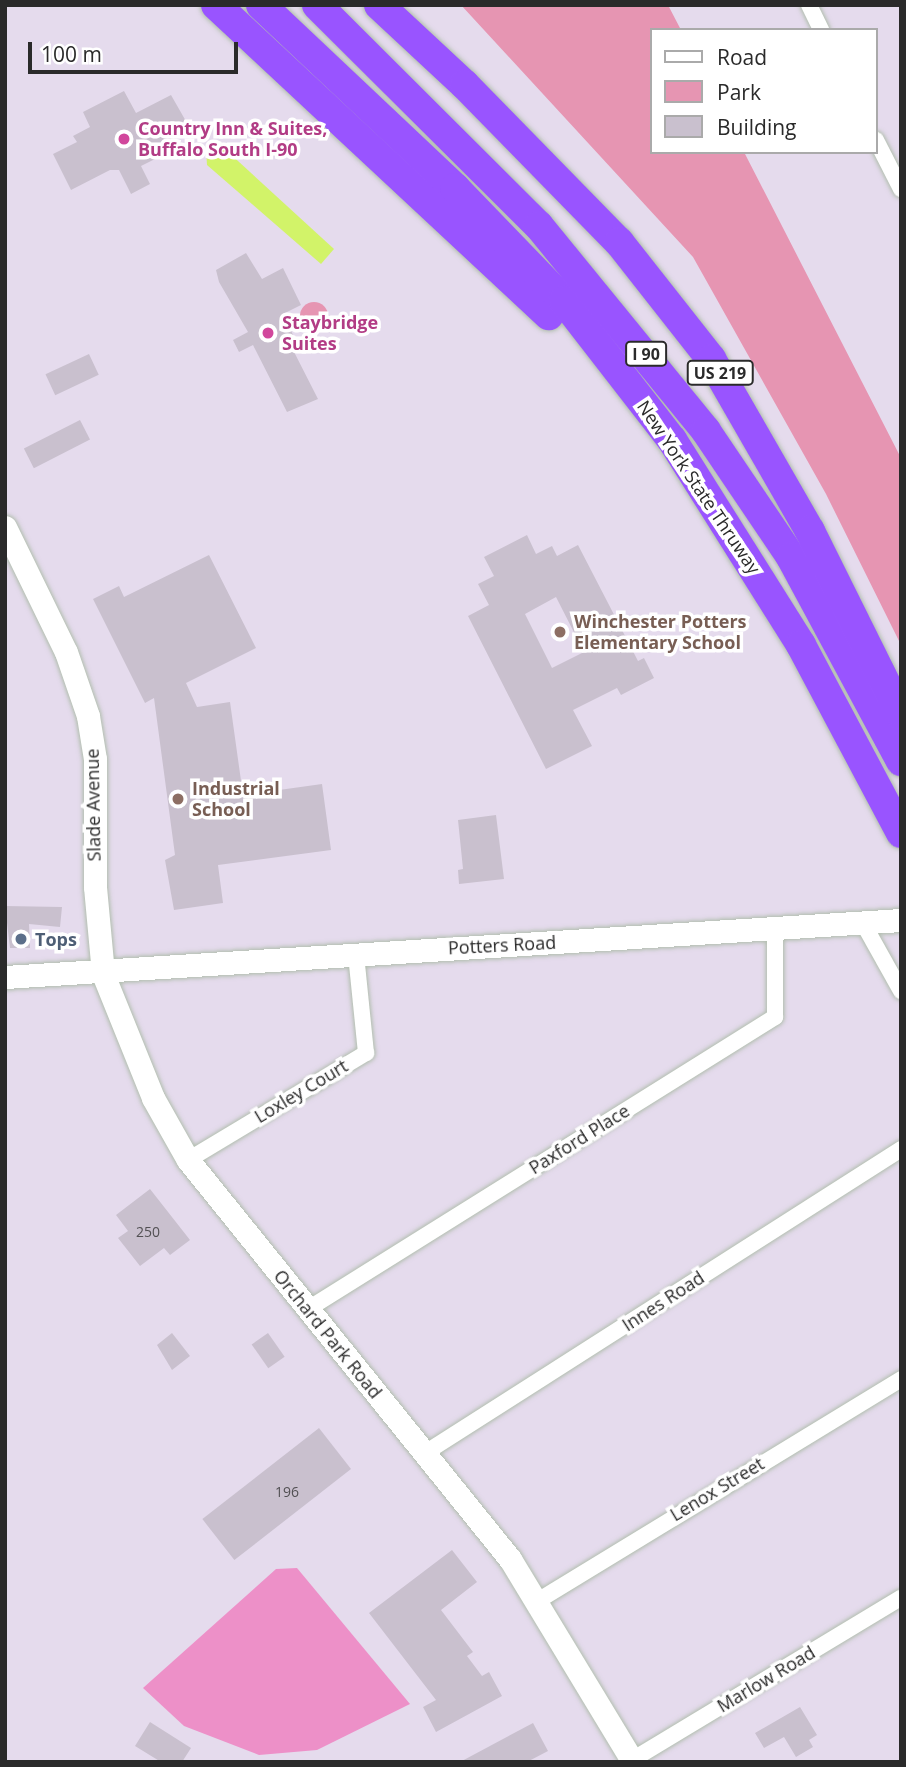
<!DOCTYPE html>
<style>
body{margin:0}
#map{position:relative;width:906px;height:1767px;overflow:hidden;background:#e5dbed;font-family:"Open Sans",sans-serif}
div>[style]{position:absolute}
.green>*{inset:0;background:#e695b2}
.round{border-radius:50%}
.pitch>*{inset:0;background:#ed90c8}
.water>*{inset:0;background:#d2f369}
.building>*{inset:0;background:#c9c0ce;transform-origin:0 0}
.roads{filter:drop-shadow(0 0 2px #b2beaf) drop-shadow(0 0 2px #b2beaf)}
.street>*{height:16px;margin:-8px;padding:0 8px;transform-origin:8px;border-radius:8px;background:#fff}
.secondary>*{height:23px;margin:-11.5px;padding:0 11.5px;transform-origin:11.5px;border-radius:11.5px;background:#fff}
.highway>*{height:30px;margin:-15px;padding:0 15px;transform-origin:15px;border-radius:15px;background:#9954ff}
.dots>*{width:19px;height:19px;translate:-50% -50%;box-sizing:border-box;border:4px solid #fff;border-radius:50%}
span{translate:-50% -50%;white-space:nowrap;text-align:center;line-height:1.15;-webkit-text-stroke:7px #fff;paint-order:stroke}
.number-label{font-size:14px;color:#525053}
.number-label span{-webkit-text-stroke-width:0}
.shield-label span{padding:2px 5px;background:#fff;border:2px solid;border-radius:5px;-webkit-text-stroke-width:0}
.shield-label{font-size:16px;color:#2a2a2a;font-weight:700}
.hotel-label{font-size:18px;color:#b23c85;font-weight:700}
.left{translate:0 -50%;text-align:left}
.street-label{font-size:18px;color:#2a2a2a}
.education-label{font-size:18px;color:#785e54;font-weight:700}
.service-label{font-size:18px;color:#4e5e75;font-weight:700}
.frame{position:absolute;inset:0;border:7px solid #2a2a2a;pointer-events:none}
.legend{position:absolute;left:650px;top:28px;width:228px;height:126px;box-sizing:border-box;background:#fff;border:2px solid #aaa;margin:0;padding:9px 12px;list-style:none;font-size:21px;color:#2a2a2a}
.legend li{display:flex;align-items:center;gap:14px;height:35px}
.legend b{width:35px;border:2px solid #aaa}
.scale{position:absolute;left:28px;top:42px;width:210px;height:32px;box-sizing:border-box;border:4px solid #2a2a2a;border-top:0;padding-left:9px;font-size:21px;line-height:24px;white-space:nowrap;color:#2a2a2a;-webkit-text-stroke:5px #fff;paint-order:stroke}
</style>
<div id="map">
<div class="green">
<div style="clip-path:polygon(461px 5px,668px 5px,681px 30px,652px 30px,652px 152px,744px 152px,901px 458px,901px 645px,826px 494px,693px 257px)"></div>
<div class="round" style="left:300px;top:302px;width:28px;height:28px"></div>
</div>
<div class="pitch">
<div style="clip-path:polygon(297px 1568px,410px 1704px,317px 1750px,259px 1755px,184px 1726px,143px 1688px,276px 1569px)"></div>
</div>
<div class="water">
<div style="clip-path:polygon(206px 148px,226px 150px,334px 249px,321px 264px,207px 165px)"></div>
</div>
<div class="building">
<div style="clip-path:polygon(124px 91px,136px 113px,171px 95px,191px 130px,159px 147px,163px 155px,141px 166px,150px 184px,131px 194px,119px 170px,110px 170px,71px 190px,53px 154px,77px 142px,73px 136px,90px 127px,83px 112px)"></div>
<div style="clip-path:polygon(246px 253px,262px 279px,283px 268px,301px 305px,283px 314px,296px 341px,290px 344px,318px 399px,287px 412px,253px 345px,239px 352px,233px 340px,248px 332px,219px 282px,216px 270px)"></div>
<div style="left:89px;top:354px;width:23px;height:48px;rotate:65deg"></div>
<div style="left:80px;top:420px;width:22px;height:63px;rotate:63deg"></div>
<div style="clip-path:polygon(evenodd,527px 535px,536px 554px,552px 546px,557px 556px,578px 545px,638px 661px,644px 658px,654px 678px,621px 695px,617px 688px,573px 710px,592px 746px,546px 769px,468px 616px,489px 605px,478px 584px,494px 576px,484px 557px,527px 535px,556px 597px,584px 652px,552px 668px,525px 614px,556px 597px)"></div>
<div style="clip-path:polygon(209px 555px,256px 648px,186px 683px,197px 707px,230px 702px,243px 795px,322px 784px,331px 850px,218px 865px,223px 903px,174px 910px,165px 860px,175px 855px,154px 698px,145px 703px,93px 599px,119px 586px,124px 597px)"></div>
<div style="clip-path:polygon(496px 815px,504px 879px,459px 884px,458px 870px,463px 869px,458px 820px)"></div>
<div style="clip-path:polygon(5px 906px,62px 907px,60px 927px,29px 924px,30px 948px,10px 948px)"></div>
<div style="clip-path:polygon(150px 1189px,190px 1240px,170px 1255px,164px 1248px,140px 1266px,118px 1238px,128px 1231px,116px 1215px)"></div>
<div style="clip-path:polygon(172px 1333px,190px 1356px,172px 1370px,157px 1345px)"></div>
<div style="left:268px;top:1333px;width:29px;height:20px;rotate:55deg"></div>
<div style="left:319px;top:1428px;width:52px;height:148px;rotate:52deg"></div>
<div style="clip-path:polygon(452px 1550px,477px 1582px,441px 1610px,473px 1652px,467px 1656px,482px 1676px,489px 1672px,502px 1696px,436px 1732px,423px 1707px,436px 1700px,369px 1613px)"></div>
<div style="clip-path:polygon(800px 1707px,817px 1735px,809px 1740px,813px 1747px,796px 1757px,784px 1737px,764px 1748px,755px 1733px)"></div>
<div style="clip-path:polygon(150px 1722px,191px 1748px,182px 1762px,161px 1762px,135px 1746px)"></div>
<div style="clip-path:polygon(533px 1723px,548px 1751px,527px 1762px,460px 1762px)"></div>
</div>
<div class="roads">
<div class="street">
<div style="left:809px;top:5px;width:28px;rotate:64deg"></div>
<div style="left:876px;top:140px;width:55px;rotate:63deg"></div>
<div style="left:863px;top:923px;width:78px;rotate:60.8deg"></div>
<div style="left:188px;top:1160px;width:208px;rotate:-31deg"></div>
<div style="left:366px;top:1053px;width:100px;rotate:-95.8deg"></div>
<div style="left:308px;top:1309px;width:551px;rotate:-32.02deg"></div>
<div style="left:775px;top:1017px;width:89px;rotate:-90deg"></div>
<div style="left:425px;top:1453px;width:565px;rotate:-32.56deg"></div>
<div style="left:536px;top:1602px;width:428px;rotate:-31.4deg"></div>
<div style="left:632px;top:1760px;width:314px;rotate:-31.1deg"></div>
</div>
<div class="secondary">
<div style="left:5px;top:527px;width:139px;rotate:64deg"></div>
<div style="left:66px;top:652px;width:68px;rotate:71deg"></div>
<div style="left:88px;top:716px;width:44px;rotate:80.8deg"></div>
<div style="left:95px;top:759px;width:128px;rotate:90deg"></div>
<div style="left:95px;top:887px;width:87px;rotate:84.7deg"></div>
<div style="left:103px;top:974px;width:134px;rotate:68deg"></div>
<div style="left:153px;top:1098px;width:71px;rotate:60.6deg"></div>
<div style="left:188px;top:1160px;width:513px;rotate:51.1deg"></div>
<div style="left:510px;top:1559px;width:237px;rotate:58.8deg"></div>
<div style="left:5px;top:977px;width:898px;rotate:-3.64deg"></div>
</div>
<div class="highway">
<div style="left:216px;top:5px;width:455px;rotate:43deg"></div>
<div style="left:261px;top:5px;width:267px;rotate:43.3deg"></div>
<div style="left:455px;top:188px;width:157px;rotate:46deg"></div>
<div style="left:564px;top:301px;width:176px;rotate:52.2deg"></div>
<div style="left:672px;top:440px;width:242px;rotate:57.8deg"></div>
<div style="left:801px;top:645px;width:213px;rotate:62deg"></div>
<div style="left:317px;top:5px;width:313px;rotate:44.9deg"></div>
<div style="left:539px;top:226px;width:264px;rotate:50.8deg"></div>
<div style="left:706px;top:431px;width:152px;rotate:56deg"></div>
<div style="left:791px;top:557px;width:232px;rotate:61.7deg"></div>
<div style="left:379px;top:5px;width:117px;rotate:42.9deg"></div>
<div style="left:465px;top:85px;width:220px;rotate:45.6deg"></div>
<div style="left:619px;top:242px;width:149px;rotate:51.8deg"></div>
<div style="left:711px;top:359px;width:198px;rotate:60.1deg"></div>
<div style="left:810px;top:531px;width:204px;rotate:63.6deg"></div>
</div>
</div>
<div class="dots">
<div style="left:124px;top:139px;background:#d1479c"></div>
<div style="left:268px;top:333px;background:#d1479c"></div>
<div style="left:560px;top:632px;background:#8d6e63"></div>
<div style="left:178px;top:799px;background:#8d6e63"></div>
<div style="left:21px;top:939px;background:#5c6f8a"></div>
</div>
<div class="number-label">
<span style="left:148px;top:1232px">250</span>
<span style="left:287px;top:1492px">196</span>
</div>
<div class="shield-label">
<span style="left:646px;top:354px">I 90</span>
<span style="left:720px;top:373px">US 219</span>
</div>
<div class="hotel-label">
<span class="left" style="left:138px;top:139px">Country Inn &amp; Suites,<br>Buffalo South I-90</span>
<span class="left" style="left:282px;top:333px">Staybridge<br>Suites</span>
</div>
<div class="street-label">
<span style="left:699px;top:487px;rotate:56deg">New York State Thruway</span>
<span style="left:93px;top:805px;rotate:-91deg">Slade Avenue</span>
<span style="left:502px;top:945px;rotate:-3deg">Potters Road</span>
<span style="left:301px;top:1091px;rotate:-31deg">Loxley Court</span>
<span style="left:579px;top:1139px;rotate:-32deg">Paxford Place</span>
<span style="left:663px;top:1301px;rotate:-33deg">Innes Road</span>
<span style="left:328px;top:1334px;rotate:51deg">Orchard Park Road</span>
<span style="left:717px;top:1489px;rotate:-31deg">Lenox Street</span>
<span style="left:766px;top:1679px;rotate:-31deg">Marlow Road</span>
</div>
<div class="education-label">
<span class="left" style="left:574px;top:632px">Winchester Potters<br>Elementary School</span>
<span class="left" style="left:192px;top:799px">Industrial<br>School</span>
</div>
<div class="service-label">
<span class="left" style="left:35px;top:939px">Tops</span>
</div>
<div class="frame"></div>
<ul class="legend">
<li><b style="height:9px;background:#fff"></b>Road</li>
<li><b style="height:19px;background:#e695b2"></b>Park</li>
<li><b style="height:19px;background:#c9c0ce"></b>Building</li>
</ul>
<div class="scale">100 m</div>
</div>
